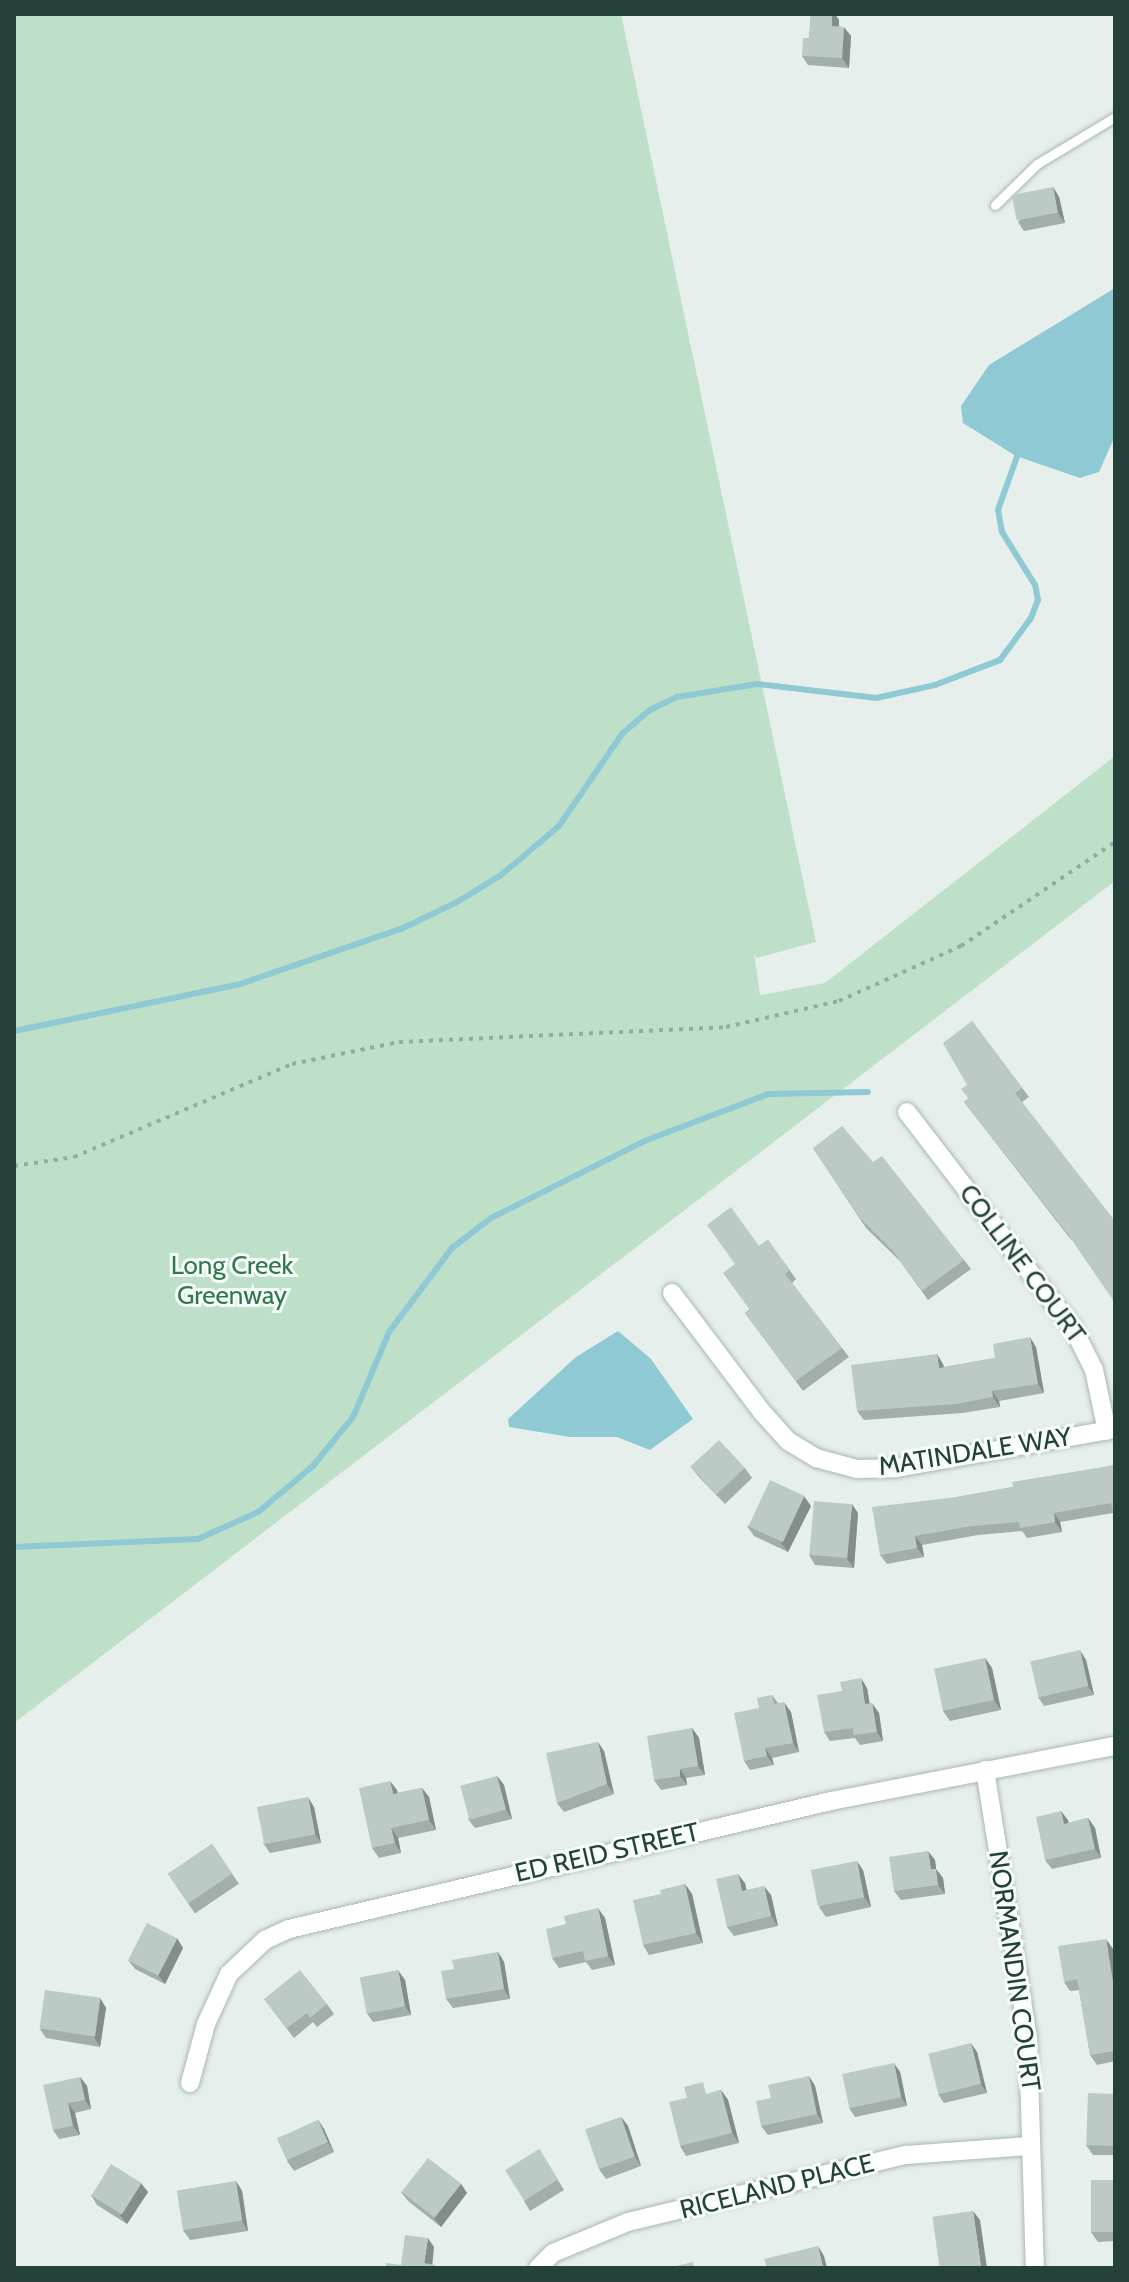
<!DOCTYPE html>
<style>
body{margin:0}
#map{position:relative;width:1129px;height:2282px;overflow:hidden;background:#e6efeb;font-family:Cabin,sans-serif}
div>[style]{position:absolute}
.green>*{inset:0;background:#bfe0c8}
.water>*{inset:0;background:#8ec9d4}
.stream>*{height:6px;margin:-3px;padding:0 3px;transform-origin:3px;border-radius:3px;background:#8ec9d4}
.path>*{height:4px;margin-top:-2px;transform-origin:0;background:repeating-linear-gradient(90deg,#86b3a5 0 4px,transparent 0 10px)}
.roads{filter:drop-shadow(0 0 2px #a8b8b2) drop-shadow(0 0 2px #a8b8b2)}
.lane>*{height:9px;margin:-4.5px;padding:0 4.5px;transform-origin:4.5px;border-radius:4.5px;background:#fff}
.street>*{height:18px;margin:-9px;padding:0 9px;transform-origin:9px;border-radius:9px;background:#fff}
.wall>*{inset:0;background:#a1aea9;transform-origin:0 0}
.shaded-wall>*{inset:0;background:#838d89}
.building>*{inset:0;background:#bbcac4;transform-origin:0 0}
span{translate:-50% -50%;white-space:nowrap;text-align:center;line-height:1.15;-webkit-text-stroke:6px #f7fbf9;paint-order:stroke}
.street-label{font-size:26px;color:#24423a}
.park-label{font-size:26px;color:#2d7a4b}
.frame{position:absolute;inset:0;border:16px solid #24423a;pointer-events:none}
</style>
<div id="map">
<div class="green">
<div style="clip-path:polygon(14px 14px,621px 14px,816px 942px,756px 958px,754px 953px,760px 995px,825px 983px,1115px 756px,1115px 881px,14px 1723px)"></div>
</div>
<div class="water">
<div style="clip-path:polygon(1115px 288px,1115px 436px,1099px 472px,1080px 478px,1016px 456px,963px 423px,961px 406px,989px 365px)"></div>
<div style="clip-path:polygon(618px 1331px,651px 1359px,693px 1419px,650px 1450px,617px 1437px,570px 1437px,509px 1427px,508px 1419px,576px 1357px)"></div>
</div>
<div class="stream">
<div style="left:14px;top:1031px;width:228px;rotate:-11.7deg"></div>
<div style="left:237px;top:985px;width:173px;rotate:-18.9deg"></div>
<div style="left:401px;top:929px;width:62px;rotate:-25.7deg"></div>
<div style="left:457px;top:902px;width:52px;rotate:-31.5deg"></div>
<div style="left:501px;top:875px;width:76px;rotate:-40.2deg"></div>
<div style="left:559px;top:826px;width:112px;rotate:-55.6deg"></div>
<div style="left:622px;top:734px;width:37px;rotate:-41deg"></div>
<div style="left:650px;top:710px;width:30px;rotate:-26deg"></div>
<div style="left:677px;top:697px;width:81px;rotate:-9.2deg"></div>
<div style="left:757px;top:684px;width:120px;rotate:6.7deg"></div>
<div style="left:876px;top:698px;width:60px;rotate:-12.4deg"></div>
<div style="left:935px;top:685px;width:70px;rotate:-21deg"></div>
<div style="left:1000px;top:660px;width:52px;rotate:-53.6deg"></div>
<div style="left:1031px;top:618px;width:19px;rotate:-69deg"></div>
<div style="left:1038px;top:600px;width:15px;rotate:-101deg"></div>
<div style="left:1035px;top:585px;width:62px;rotate:-121.9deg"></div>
<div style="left:1002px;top:532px;width:22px;rotate:-100deg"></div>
<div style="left:998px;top:510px;width:63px;rotate:-70.4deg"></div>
<div style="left:14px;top:1547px;width:184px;rotate:-2.5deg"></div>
<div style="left:198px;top:1539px;width:66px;rotate:-24.2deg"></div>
<div style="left:258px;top:1512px;width:72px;rotate:-39.9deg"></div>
<div style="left:313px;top:1466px;width:63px;rotate:-50.8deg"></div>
<div style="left:353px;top:1417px;width:92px;rotate:-67deg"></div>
<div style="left:389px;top:1332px;width:105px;rotate:-53.1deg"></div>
<div style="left:452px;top:1248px;width:49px;rotate:-37.6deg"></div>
<div style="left:491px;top:1218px;width:174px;rotate:-26.6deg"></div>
<div style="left:647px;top:1140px;width:130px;rotate:-20.7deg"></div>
<div style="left:769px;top:1094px;width:99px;rotate:-1.2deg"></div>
</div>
<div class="path">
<div style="left:14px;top:1166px;width:61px;rotate:-8.5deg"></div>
<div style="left:74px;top:1157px;width:237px;rotate:-23.1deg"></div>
<div style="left:292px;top:1064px;width:109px;rotate:-11.6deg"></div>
<div style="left:399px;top:1042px;width:327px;rotate:-2.6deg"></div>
<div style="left:726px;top:1027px;width:116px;rotate:-13deg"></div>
<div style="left:839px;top:1001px;width:134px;rotate:-24.3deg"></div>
<div style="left:961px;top:946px;width:186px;rotate:-34deg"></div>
</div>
<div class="roads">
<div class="lane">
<div style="left:995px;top:205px;width:59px;rotate:-44.3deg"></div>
<div style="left:1037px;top:164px;width:91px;rotate:-31.1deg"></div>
</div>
<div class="street">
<div style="left:907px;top:1112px;width:272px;rotate:52.5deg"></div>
<div style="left:1073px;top:1328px;width:47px;rotate:63.4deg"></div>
<div style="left:1094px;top:1370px;width:62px;rotate:78deg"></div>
<div style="left:672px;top:1293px;width:149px;rotate:52.9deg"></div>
<div style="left:762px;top:1412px;width:39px;rotate:48deg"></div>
<div style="left:788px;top:1441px;width:33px;rotate:31deg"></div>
<div style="left:816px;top:1458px;width:42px;rotate:15deg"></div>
<div style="left:857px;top:1469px;width:39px;rotate:-1deg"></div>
<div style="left:896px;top:1468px;width:222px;rotate:-10.1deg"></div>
<div style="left:985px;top:1770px;width:271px;rotate:80.9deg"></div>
<div style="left:1028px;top:2038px;width:230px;rotate:88.3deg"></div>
<div style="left:190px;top:2083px;width:61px;rotate:-74.8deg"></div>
<div style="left:206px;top:2024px;width:55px;rotate:-65.3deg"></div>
<div style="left:229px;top:1974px;width:50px;rotate:-43.4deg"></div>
<div style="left:265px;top:1940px;width:26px;rotate:-25deg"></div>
<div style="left:289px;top:1929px;width:557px;rotate:-13.29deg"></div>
<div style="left:831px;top:1801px;width:289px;rotate:-11deg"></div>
<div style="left:538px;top:2268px;width:21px;rotate:-45deg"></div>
<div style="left:553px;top:2253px;width:81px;rotate:-22.5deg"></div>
<div style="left:628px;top:2222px;width:286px;rotate:-13.6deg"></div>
<div style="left:906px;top:2155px;width:123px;rotate:-4.2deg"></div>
</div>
</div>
<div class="wall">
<div style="clip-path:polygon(811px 14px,835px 14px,839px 20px,839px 26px,851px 36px,849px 68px,808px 65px,802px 56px,809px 38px)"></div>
<div style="clip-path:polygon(1053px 187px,1059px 197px,1065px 223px,1024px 231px,1018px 222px)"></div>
<div style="clip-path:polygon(972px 1021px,1029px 1097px,1022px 1102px,1072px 1241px,964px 1102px,968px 1099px,967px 1085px)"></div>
<div style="clip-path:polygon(813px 1148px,873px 1162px,964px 1260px,971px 1269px,928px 1300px,900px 1261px,866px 1228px)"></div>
<div style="clip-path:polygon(768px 1240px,796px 1279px,792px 1283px,849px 1357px,803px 1391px,745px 1313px,749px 1310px,759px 1246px)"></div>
<div style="clip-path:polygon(1036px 1347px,1044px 1393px,999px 1401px,1000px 1407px,962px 1413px,864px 1420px,857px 1411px,943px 1364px,944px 1367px,995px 1358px)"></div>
<div style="clip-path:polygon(1115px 1465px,1115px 1520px,1113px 1513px,1060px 1522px,1062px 1532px,1027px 1538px,1022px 1531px,978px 1535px,922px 1545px,924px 1557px,887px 1564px,880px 1555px,957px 1497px,1013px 1487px)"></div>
<div style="clip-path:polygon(691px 1467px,745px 1468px,752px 1478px,725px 1504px,698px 1476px)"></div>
<div style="clip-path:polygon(811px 1506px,788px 1552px,754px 1536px,747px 1526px)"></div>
<div style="clip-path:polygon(858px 1513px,854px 1568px,815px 1565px,809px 1555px)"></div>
<div style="clip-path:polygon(985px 1658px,992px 1668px,1001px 1710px,950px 1721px,943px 1711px)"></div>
<div style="clip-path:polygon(1086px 1660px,1094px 1695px,1044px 1706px,1038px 1697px)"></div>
<div style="clip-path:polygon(867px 1688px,870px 1704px,879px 1713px,883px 1741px,860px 1745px,855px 1738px,830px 1741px,824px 1732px)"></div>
<div style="clip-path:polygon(772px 1695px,778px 1703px,791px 1712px,799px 1752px,772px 1758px,774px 1765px,750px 1770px,744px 1761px,759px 1708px)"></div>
<div style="clip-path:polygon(692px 1728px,699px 1738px,705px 1775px,686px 1778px,687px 1785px,661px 1790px,654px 1780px)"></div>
<div style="clip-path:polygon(604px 1751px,614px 1794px,564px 1812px,557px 1803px)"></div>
<div style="clip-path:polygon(497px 1776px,504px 1785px,512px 1819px,475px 1828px,468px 1819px)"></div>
<div style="clip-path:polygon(422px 1788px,429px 1797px,436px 1830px,398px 1838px,401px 1853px,379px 1858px,372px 1848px,397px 1790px,397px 1793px)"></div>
<div style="clip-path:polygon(314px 1807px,321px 1843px,270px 1853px,263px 1843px)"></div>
<div style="clip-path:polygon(1061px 1811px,1068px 1823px,1088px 1818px,1095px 1828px,1101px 1858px,1052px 1869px,1045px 1860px)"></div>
<div style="left:212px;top:1844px;width:48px;height:53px;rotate:56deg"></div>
<div style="clip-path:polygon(935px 1860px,936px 1869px,943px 1878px,945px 1894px,901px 1900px,894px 1891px)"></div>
<div style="clip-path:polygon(863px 1870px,871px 1907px,826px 1917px,819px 1907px)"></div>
<div style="clip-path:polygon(745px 1883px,746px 1890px,771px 1895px,778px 1926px,734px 1936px,727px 1927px)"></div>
<div style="clip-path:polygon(685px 1884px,692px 1894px,703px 1943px,649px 1955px,643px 1945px,661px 1894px)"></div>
<div style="clip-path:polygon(605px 1918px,615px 1965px,592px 1970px,586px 1962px,559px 1968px,552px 1958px)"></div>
<div style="clip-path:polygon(183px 1948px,165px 1984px,135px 1969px,128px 1960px)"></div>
<div style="clip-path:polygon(1113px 1949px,1115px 1962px,1115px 2061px,1097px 2065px,1090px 2055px,1079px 1990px,1070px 1991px,1064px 1982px)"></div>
<div style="clip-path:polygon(498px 1952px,504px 1962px,510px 1999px,453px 2008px,446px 1999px,454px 1969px)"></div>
<div style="clip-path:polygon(405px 1980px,411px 2015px,373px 2022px,366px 2012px)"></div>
<div style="clip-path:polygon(100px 1998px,106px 2008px,100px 2047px,46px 2038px,40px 2029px)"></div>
<div style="clip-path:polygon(264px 1999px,327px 2004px,334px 2014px,317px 2027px,313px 2022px,294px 2038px)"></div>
<div style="clip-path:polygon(977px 2052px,987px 2093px,944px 2103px,938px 2094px)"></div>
<div style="clip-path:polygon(900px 2072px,907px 2106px,855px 2117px,849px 2108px)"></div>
<div style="clip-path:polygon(809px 2076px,815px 2086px,823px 2123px,768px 2135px,761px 2126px,771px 2098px)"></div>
<div style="clip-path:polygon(80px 2077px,87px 2086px,91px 2109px,75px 2113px,80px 2135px,59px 2139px,53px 2130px)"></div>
<div style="clip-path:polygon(721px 2090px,728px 2100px,739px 2143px,686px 2156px,680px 2146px,710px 2093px)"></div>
<div style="clip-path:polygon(1115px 2094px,1115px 2155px,1093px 2155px,1086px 2145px)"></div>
<div style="clip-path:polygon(621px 2117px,628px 2126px,641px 2166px,606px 2179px,599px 2169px)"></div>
<div style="clip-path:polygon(318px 2120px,324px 2129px,334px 2152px,294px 2171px,287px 2161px)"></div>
<div style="clip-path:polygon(539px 2149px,564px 2190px,530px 2211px,524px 2201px)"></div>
<div style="clip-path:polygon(1115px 2180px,1115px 2241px,1098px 2242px,1091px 2232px)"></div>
<div style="clip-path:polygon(236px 2181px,242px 2191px,248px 2231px,190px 2240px,183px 2230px)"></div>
<div style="clip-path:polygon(461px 2184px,467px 2193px,441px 2227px,408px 2201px,401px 2192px)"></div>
<div style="clip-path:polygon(148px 2192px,127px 2224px,97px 2205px,91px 2195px)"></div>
</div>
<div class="shaded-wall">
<div style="clip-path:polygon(832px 14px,835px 14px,839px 20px,838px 35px,832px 26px)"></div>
<div style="clip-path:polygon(844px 27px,851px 36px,849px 68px,842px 58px)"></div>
<div style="clip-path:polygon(1053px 187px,1059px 197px,1065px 223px,1058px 213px)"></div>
<div style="clip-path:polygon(1030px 1337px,1036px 1347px,1044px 1393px,1038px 1384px)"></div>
<div style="clip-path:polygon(937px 1354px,943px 1364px,946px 1378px,939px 1368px)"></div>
<div style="clip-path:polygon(992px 1391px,999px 1401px,1000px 1407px,993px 1397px)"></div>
<div style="clip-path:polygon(804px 1496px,811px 1506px,788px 1552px,781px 1543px)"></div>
<div style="clip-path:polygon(852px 1504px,858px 1513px,854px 1568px,847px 1559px)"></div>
<div style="clip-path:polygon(1054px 1513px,1060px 1522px,1062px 1532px,1055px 1522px)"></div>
<div style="clip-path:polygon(915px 1536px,922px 1545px,924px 1557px,917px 1548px)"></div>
<div style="clip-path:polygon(1080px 1650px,1086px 1660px,1094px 1695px,1088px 1686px)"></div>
<div style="clip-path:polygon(985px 1658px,992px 1668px,1001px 1710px,994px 1700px)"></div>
<div style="clip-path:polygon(861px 1678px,867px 1688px,871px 1714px,865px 1704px)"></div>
<div style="clip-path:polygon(784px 1702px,791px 1712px,799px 1752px,793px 1743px)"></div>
<div style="clip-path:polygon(872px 1703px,879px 1713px,883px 1741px,877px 1732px)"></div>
<div style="clip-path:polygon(692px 1728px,699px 1738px,705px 1775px,698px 1766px)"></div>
<div style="clip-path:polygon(598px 1742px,604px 1751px,614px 1794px,607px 1784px)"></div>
<div style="clip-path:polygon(765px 1748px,772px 1758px,774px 1765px,767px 1756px)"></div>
<div style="clip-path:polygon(680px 1769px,686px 1778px,687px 1785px,680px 1776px)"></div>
<div style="clip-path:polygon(497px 1776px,504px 1785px,512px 1819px,506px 1810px)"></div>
<div style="clip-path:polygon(390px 1781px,397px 1790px,400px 1803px,393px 1794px)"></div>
<div style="clip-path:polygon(422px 1788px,429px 1797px,436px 1830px,429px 1820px)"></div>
<div style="clip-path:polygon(308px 1797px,314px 1807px,321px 1843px,315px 1834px)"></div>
<div style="clip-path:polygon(1061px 1811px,1068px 1820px,1071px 1833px,1064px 1824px)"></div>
<div style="clip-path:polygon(1088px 1818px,1095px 1828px,1101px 1858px,1095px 1849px)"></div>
<div style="clip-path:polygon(391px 1828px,398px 1838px,401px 1853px,395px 1843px)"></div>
<div style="clip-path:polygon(928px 1851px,935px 1860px,936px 1869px,943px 1878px,945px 1894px,938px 1885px,931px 1869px)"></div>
<div style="clip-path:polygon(857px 1861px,863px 1870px,871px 1907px,864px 1897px)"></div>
<div style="clip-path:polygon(738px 1874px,745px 1883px,749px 1901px,742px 1891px)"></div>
<div style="clip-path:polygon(685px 1884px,692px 1894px,703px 1943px,696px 1933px)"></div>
<div style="clip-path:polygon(764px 1886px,771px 1895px,778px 1926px,771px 1916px)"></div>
<div style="clip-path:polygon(598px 1908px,605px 1918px,615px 1965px,608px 1956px)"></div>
<div style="clip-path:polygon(177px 1938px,183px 1948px,165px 1984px,158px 1975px)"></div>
<div style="clip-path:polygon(1106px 1939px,1113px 1949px,1115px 1962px,1115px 1994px)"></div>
<div style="clip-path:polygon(498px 1952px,504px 1962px,510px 1999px,504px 1989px)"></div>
<div style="clip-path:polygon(398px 1970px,405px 1980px,411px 2015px,405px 2006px)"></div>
<div style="clip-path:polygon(100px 1998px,106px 2008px,100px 2047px,94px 2037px)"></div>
<div style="clip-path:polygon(971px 2043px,977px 2052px,987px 2093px,981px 2084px)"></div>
<div style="clip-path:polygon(894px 2063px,900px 2072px,907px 2106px,901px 2097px)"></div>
<div style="clip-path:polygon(809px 2076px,815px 2086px,823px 2123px,817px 2114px)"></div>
<div style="clip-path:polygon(80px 2077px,87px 2086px,91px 2109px,85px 2100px)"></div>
<div style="clip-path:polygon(721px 2090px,728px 2100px,739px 2143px,732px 2133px)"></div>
<div style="clip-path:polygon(68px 2103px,75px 2113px,80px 2135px,73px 2126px)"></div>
<div style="clip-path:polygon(621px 2117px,628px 2126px,641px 2166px,635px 2157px)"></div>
<div style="clip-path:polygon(318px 2120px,324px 2129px,334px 2152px,328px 2142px)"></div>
<div style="clip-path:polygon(236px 2181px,242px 2191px,248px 2231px,242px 2221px)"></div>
<div style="clip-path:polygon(141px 2183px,148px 2192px,127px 2224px,120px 2215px)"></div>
<div style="clip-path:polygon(461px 2184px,467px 2193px,441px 2227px,434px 2218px)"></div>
<div style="clip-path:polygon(973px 2211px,980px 2220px,987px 2268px,981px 2267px)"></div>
<div style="clip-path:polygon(428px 2238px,434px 2247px,432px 2268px,424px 2263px)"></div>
<div style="clip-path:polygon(818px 2246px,824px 2256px,827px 2268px,823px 2268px)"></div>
</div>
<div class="building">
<div style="clip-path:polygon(811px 14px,832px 14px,832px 26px,844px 27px,842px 58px,802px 56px,803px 38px,809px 38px)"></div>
<div style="left:1053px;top:187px;width:26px;height:42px;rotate:79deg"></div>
<div style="clip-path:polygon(972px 1021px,1022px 1088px,1015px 1093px,1115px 1221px,1115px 1303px,1067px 1233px,964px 1102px,969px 1099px,961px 1089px,967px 1085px,943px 1043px)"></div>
<div style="clip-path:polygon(842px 1126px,873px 1162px,882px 1156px,964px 1260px,922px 1291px,893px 1251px,860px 1218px,813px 1148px)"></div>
<div style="clip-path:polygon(731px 1207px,759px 1246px,768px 1240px,790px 1270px,785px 1274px,842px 1348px,796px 1381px,745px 1313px,750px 1310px,723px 1273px,735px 1264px,707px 1225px)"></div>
<div style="clip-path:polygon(1030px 1337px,1038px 1384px,992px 1391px,993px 1397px,956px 1404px,857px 1411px,851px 1365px,937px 1354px,939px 1368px,995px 1358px,993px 1344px)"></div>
<div style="left:719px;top:1440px;width:38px;height:39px;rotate:47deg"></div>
<div style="clip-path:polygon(1115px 1465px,1115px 1518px,1114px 1518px,1111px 1503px,1054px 1513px,1055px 1522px,1020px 1528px,1019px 1522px,972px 1526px,915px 1536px,917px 1548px,880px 1555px,872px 1507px,957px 1497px,1013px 1487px,1012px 1482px)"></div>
<div style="left:770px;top:1480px;width:38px;height:51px;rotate:25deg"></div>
<div style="left:814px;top:1501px;width:38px;height:54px;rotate:5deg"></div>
<div style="left:1080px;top:1650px;width:37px;height:51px;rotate:77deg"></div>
<div style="left:985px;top:1658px;width:43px;height:52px;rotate:78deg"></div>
<div style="clip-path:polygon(861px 1678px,865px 1704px,872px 1703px,877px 1732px,854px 1735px,853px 1728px,824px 1732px,817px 1695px,842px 1691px,840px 1682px)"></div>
<div style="clip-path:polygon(772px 1695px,774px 1704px,784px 1702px,793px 1743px,765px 1748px,767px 1756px,744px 1761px,734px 1713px,759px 1708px,757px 1698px)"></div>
<div style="clip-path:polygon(692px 1728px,698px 1766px,680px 1769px,680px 1776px,654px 1780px,647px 1736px)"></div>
<div style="clip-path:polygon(598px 1742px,607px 1784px,557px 1803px,546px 1753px)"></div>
<div style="left:497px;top:1776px;width:35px;height:38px;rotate:75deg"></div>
<div style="clip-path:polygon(390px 1781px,393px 1794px,422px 1788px,429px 1820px,391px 1828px,395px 1843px,372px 1848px,359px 1788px)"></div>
<div style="left:308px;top:1797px;width:38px;height:52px;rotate:79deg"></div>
<div style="clip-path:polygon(1061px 1811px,1064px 1824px,1088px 1818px,1095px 1849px,1045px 1860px,1036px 1817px)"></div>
<div style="left:212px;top:1844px;width:36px;height:53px;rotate:56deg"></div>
<div style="clip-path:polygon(928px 1851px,931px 1869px,936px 1869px,938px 1885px,894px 1891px,889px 1857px)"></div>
<div style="left:857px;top:1861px;width:37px;height:47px;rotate:79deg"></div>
<div style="clip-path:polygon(738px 1874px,742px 1891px,764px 1886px,771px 1916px,727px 1927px,716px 1879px)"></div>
<div style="clip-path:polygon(685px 1884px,696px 1933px,643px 1945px,633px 1900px,661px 1894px,660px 1890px)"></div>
<div style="clip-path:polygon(598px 1908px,608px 1956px,585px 1961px,583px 1951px,552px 1958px,546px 1929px,566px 1924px,564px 1916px)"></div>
<div style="left:147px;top:1923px;width:34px;height:42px;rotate:27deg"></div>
<div style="clip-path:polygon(1106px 1939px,1115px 1994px,1115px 2051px,1090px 2055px,1077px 1979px,1064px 1982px,1058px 1946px)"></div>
<div style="clip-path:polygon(498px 1952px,504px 1989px,446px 1999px,441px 1971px,454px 1969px,452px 1960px)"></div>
<div style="clip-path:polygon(300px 1970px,327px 2004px,310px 2018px,307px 2013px,287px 2028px,264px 1999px)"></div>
<div style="left:398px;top:1970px;width:37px;height:39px;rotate:79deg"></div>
<div style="left:45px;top:1990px;width:56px;height:39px;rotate:8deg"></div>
<div style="left:971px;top:2043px;width:42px;height:44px;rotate:76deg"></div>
<div style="left:894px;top:2063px;width:35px;height:53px;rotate:78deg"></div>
<div style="clip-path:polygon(809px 2076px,817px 2114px,761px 2126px,756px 2101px,771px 2098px,768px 2085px)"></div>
<div style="clip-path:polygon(80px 2077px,85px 2100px,68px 2103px,73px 2126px,53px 2130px,43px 2085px)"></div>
<div style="clip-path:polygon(703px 2082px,706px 2094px,721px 2090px,732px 2133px,680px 2146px,669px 2102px,687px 2098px,684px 2087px)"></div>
<div style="left:1088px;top:2093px;width:27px;height:52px;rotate:2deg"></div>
<div style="left:621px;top:2117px;width:42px;height:38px;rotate:71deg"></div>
<div style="left:318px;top:2120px;width:24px;height:45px;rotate:66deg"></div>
<div style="left:539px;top:2149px;width:36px;height:40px;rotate:58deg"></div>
<div style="left:428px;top:2158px;width:42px;height:43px;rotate:38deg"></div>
<div style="left:111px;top:2164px;width:36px;height:37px;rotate:32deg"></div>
<div style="left:1091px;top:2180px;width:24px;height:52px"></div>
<div style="left:236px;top:2181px;width:40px;height:60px;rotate:81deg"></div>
<div style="left:973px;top:2211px;width:57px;height:41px;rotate:82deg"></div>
<div style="clip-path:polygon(405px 2235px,428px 2238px,424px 2263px,435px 2265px,435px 2268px,386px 2268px,386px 2263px,401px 2265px)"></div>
<div style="clip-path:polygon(818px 2246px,823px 2268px,767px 2268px,764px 2259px)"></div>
<div style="clip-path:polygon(693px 2262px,694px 2268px,672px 2268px,671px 2267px)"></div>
</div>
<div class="street-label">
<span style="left:1022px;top:1264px;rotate:53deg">COLLINE COURT</span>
<span style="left:975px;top:1452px;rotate:-9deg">MATINDALE WAY</span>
<span style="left:607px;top:1853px;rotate:-13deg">ED REID STREET</span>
<span style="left:1014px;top:1971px;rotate:82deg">NORMANDIN COURT</span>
<span style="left:777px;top:2187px;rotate:-14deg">RICELAND PLACE</span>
</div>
<div class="park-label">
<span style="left:232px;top:1281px">Long Creek<br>Greenway</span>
</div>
<div class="frame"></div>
</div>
